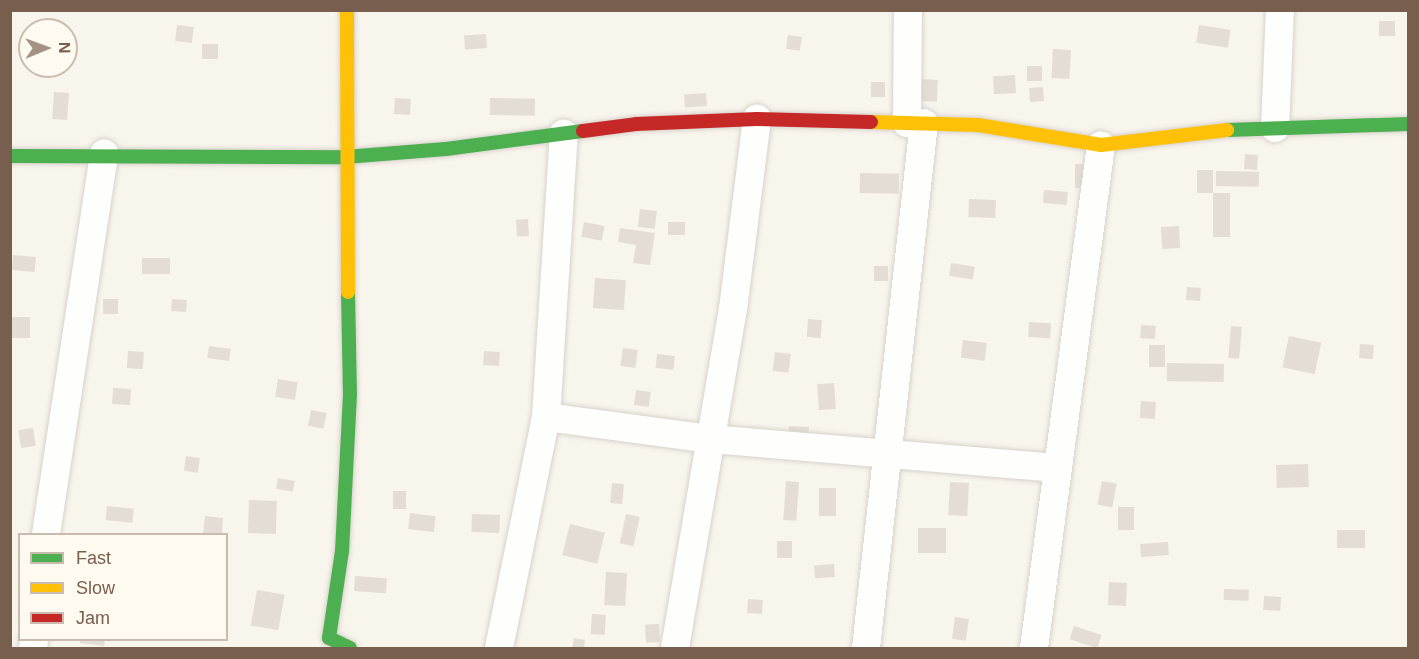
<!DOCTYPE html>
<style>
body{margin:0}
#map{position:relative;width:1419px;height:659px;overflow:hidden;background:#f8f5ed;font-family:Helvetica,sans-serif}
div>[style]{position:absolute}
.building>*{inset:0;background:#e4ddd5;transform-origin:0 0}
.roads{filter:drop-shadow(0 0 2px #d7d2cb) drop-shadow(0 0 2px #d7d2cb)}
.street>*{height:28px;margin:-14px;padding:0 14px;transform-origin:14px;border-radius:14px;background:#fefefc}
.fast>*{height:14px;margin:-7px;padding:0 7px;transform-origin:7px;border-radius:7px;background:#4caf50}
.slow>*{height:14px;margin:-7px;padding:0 7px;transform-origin:7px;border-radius:7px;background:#ffc107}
.jam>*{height:14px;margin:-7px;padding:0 7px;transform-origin:7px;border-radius:7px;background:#c62828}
span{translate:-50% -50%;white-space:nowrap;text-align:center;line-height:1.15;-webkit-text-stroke:5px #fffaf0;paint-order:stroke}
.frame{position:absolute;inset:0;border:12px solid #775e4d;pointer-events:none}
.legend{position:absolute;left:18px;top:533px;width:210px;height:108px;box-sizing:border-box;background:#fffaf0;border:2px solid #c9bcaf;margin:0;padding:8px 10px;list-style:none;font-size:18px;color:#775e4d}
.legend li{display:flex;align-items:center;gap:12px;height:30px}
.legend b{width:30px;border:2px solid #c9bcaf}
.north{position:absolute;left:18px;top:18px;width:60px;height:60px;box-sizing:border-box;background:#fffaf0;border:2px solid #c9bcaf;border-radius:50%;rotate:89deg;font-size:16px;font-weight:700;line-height:24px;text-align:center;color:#775e4d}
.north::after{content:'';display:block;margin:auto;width:21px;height:27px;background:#a49385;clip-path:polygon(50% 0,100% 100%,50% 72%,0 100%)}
</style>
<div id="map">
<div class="building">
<div style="left:1379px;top:21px;width:16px;height:15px"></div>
<div style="left:177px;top:25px;width:17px;height:16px;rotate:7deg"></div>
<div style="left:1199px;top:25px;width:32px;height:18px;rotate:9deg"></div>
<div style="left:486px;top:34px;width:14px;height:22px;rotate:86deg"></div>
<div style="left:788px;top:35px;width:14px;height:14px;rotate:8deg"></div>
<div style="left:202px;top:44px;width:16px;height:15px"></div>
<div style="left:1053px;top:49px;width:18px;height:29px;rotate:3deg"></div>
<div style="left:1042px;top:66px;width:15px;height:15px;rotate:90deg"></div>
<div style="left:1015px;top:75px;width:18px;height:22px;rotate:87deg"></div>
<div style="left:921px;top:79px;width:17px;height:22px;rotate:3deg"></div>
<div style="left:871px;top:82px;width:14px;height:15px"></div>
<div style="left:1043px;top:87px;width:14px;height:14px;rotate:86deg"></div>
<div style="left:54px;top:92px;width:15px;height:27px;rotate:4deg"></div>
<div style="left:706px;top:93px;width:13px;height:22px;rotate:86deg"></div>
<div style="left:395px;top:98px;width:16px;height:16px;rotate:4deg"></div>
<div style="left:490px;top:98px;width:45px;height:17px;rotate:1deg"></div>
<div style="left:1245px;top:154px;width:13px;height:15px;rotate:4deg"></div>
<div style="left:1075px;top:164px;width:14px;height:24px"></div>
<div style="left:1197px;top:170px;width:16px;height:23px"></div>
<div style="left:1216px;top:171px;width:43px;height:15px;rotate:1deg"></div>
<div style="left:860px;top:173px;width:39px;height:20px;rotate:1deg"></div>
<div style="left:1044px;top:190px;width:24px;height:13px;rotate:5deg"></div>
<div style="left:1213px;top:193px;width:17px;height:44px"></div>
<div style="left:969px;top:199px;width:27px;height:18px;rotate:2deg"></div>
<div style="left:640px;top:209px;width:17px;height:18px;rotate:7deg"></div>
<div style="left:528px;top:219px;width:17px;height:12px;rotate:87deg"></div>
<div style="left:584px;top:222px;width:21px;height:15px;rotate:11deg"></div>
<div style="left:668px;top:222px;width:17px;height:13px"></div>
<div style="left:1179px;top:226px;width:22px;height:18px;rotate:87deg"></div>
<div style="clip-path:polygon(620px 228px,655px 233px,650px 265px,633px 263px,636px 245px,618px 242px)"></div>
<div style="left:13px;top:255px;width:23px;height:15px;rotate:5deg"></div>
<div style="left:142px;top:258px;width:28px;height:16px"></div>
<div style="left:951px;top:263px;width:24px;height:13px;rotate:9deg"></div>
<div style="left:888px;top:266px;width:15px;height:14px;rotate:90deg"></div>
<div style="left:595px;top:278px;width:31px;height:30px;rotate:4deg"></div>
<div style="left:1187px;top:287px;width:14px;height:13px;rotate:4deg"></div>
<div style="left:118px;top:299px;width:15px;height:15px;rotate:90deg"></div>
<div style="left:172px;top:299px;width:15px;height:12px;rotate:4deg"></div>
<div style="left:10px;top:317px;width:20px;height:21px"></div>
<div style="left:808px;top:319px;width:14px;height:18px;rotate:4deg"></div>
<div style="left:1029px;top:322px;width:22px;height:15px;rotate:3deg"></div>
<div style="left:1141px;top:325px;width:15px;height:13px;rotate:4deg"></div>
<div style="left:1231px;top:326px;width:11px;height:32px;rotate:5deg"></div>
<div style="left:1289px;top:336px;width:33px;height:32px;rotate:12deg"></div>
<div style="left:963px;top:340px;width:24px;height:18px;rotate:7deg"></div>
<div style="left:1360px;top:344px;width:14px;height:14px;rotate:4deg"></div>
<div style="left:1149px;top:345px;width:16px;height:22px"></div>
<div style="left:209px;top:346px;width:22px;height:12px;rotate:8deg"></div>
<div style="left:623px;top:348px;width:15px;height:18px;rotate:8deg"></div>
<div style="left:128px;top:351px;width:16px;height:17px;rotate:4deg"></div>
<div style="left:484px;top:351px;width:16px;height:14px;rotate:4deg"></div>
<div style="left:775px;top:352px;width:16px;height:19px;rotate:7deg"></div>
<div style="left:657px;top:354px;width:18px;height:14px;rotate:6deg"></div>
<div style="left:1167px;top:363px;width:57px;height:18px;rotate:1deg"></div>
<div style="left:278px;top:379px;width:20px;height:18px;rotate:9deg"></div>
<div style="left:834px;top:383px;width:26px;height:17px;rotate:86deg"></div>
<div style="left:113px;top:388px;width:18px;height:16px;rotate:3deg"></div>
<div style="left:636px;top:390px;width:15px;height:15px;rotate:8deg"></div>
<div style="left:1141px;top:401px;width:15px;height:17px;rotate:4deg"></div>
<div style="left:311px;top:410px;width:16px;height:16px;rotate:11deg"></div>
<div style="left:789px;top:426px;width:20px;height:9px;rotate:3deg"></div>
<div style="left:33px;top:428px;width:18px;height:15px;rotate:81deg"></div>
<div style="left:186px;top:456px;width:14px;height:15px;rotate:8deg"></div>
<div style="left:1308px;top:464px;width:23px;height:32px;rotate:88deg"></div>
<div style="left:278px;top:478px;width:17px;height:11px;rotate:10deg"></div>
<div style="left:786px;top:481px;width:13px;height:39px;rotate:4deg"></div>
<div style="left:1102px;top:481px;width:15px;height:24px;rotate:11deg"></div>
<div style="left:950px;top:482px;width:19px;height:33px;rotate:3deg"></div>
<div style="left:612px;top:483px;width:12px;height:20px;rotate:5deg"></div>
<div style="left:819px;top:488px;width:17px;height:28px"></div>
<div style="left:393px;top:491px;width:13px;height:18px"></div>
<div style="left:249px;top:500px;width:28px;height:33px;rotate:2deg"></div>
<div style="left:107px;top:506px;width:27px;height:14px;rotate:6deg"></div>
<div style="left:1118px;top:507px;width:16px;height:23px"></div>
<div style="left:410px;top:513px;width:26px;height:16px;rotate:7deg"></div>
<div style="left:472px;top:514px;width:28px;height:18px;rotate:2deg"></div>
<div style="left:626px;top:514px;width:14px;height:30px;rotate:12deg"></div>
<div style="clip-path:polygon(205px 516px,223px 518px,222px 534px,203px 534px)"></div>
<div style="left:570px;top:524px;width:36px;height:32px;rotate:14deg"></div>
<div style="left:918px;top:528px;width:28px;height:25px"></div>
<div style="left:1337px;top:530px;width:28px;height:18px"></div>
<div style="left:792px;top:541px;width:17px;height:15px;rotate:90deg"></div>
<div style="left:1168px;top:542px;width:13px;height:28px;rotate:86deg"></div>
<div style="left:834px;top:564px;width:13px;height:20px;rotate:86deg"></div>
<div style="left:606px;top:572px;width:21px;height:33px;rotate:3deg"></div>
<div style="left:355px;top:576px;width:32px;height:15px;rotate:4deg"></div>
<div style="left:1109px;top:582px;width:18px;height:23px;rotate:3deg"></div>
<div style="left:1224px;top:589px;width:25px;height:11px;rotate:2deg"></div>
<div style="left:257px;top:590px;width:28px;height:36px;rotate:10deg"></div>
<div style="left:1264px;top:596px;width:17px;height:14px;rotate:3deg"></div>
<div style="left:748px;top:599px;width:15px;height:14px;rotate:4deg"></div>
<div style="left:592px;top:614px;width:14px;height:20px;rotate:4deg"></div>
<div style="left:955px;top:617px;width:14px;height:22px;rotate:8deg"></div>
<div style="left:659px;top:624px;width:18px;height:14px;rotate:87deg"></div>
<div style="left:1074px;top:626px;width:29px;height:14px;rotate:18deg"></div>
<div style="clip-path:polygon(574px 638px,585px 640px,584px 648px,572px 648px)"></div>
<div style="clip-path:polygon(81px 640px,105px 640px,104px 646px,80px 643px)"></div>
</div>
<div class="roads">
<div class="street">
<div style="left:907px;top:123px;width:113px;rotate:-89.5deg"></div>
<div style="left:1275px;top:128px;width:118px;rotate:-87.6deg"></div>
<div style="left:546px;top:417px;width:166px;rotate:7.6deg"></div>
<div style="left:711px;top:439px;width:348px;rotate:4.8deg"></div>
<div style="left:46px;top:534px;width:385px;rotate:-81.3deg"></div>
<div style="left:33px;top:648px;width:8px;rotate:-83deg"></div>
<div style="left:499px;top:648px;width:236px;rotate:-78.5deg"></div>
<div style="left:546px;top:417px;width:284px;rotate:-86.4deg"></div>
<div style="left:675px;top:648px;width:344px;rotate:-80.3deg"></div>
<div style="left:733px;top:309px;width:192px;rotate:-82.8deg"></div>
<div style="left:866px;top:648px;width:528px;rotate:-83.7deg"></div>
<div style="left:1034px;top:648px;width:507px;rotate:-82.41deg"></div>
</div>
<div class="fast">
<div style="left:1227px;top:130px;width:181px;rotate:-1.9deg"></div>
<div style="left:10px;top:156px;width:335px;rotate:0.2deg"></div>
<div style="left:345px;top:157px;width:101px;rotate:-4.5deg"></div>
<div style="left:446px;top:149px;width:138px;rotate:-7.5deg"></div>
<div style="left:348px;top:292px;width:102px;rotate:88.9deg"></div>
<div style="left:350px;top:394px;width:157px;rotate:92.9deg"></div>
<div style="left:342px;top:551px;width:88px;rotate:98.5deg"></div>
<div style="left:329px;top:638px;width:23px;rotate:25deg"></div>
</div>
<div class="slow">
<div style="left:347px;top:10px;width:282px;rotate:89.8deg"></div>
<div style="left:871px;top:122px;width:107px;rotate:1.6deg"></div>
<div style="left:978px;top:125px;width:125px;rotate:9.2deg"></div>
<div style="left:1101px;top:145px;width:127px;rotate:-6.8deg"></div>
</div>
<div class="jam">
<div style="left:583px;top:131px;width:53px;rotate:-7.5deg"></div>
<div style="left:636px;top:124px;width:121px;rotate:-2.4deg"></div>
<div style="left:757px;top:119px;width:114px;rotate:1.5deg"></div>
</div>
</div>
<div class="frame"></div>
<ul class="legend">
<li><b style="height:8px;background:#4caf50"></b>Fast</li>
<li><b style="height:8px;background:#ffc107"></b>Slow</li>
<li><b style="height:8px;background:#c62828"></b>Jam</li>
</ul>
<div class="north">N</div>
</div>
